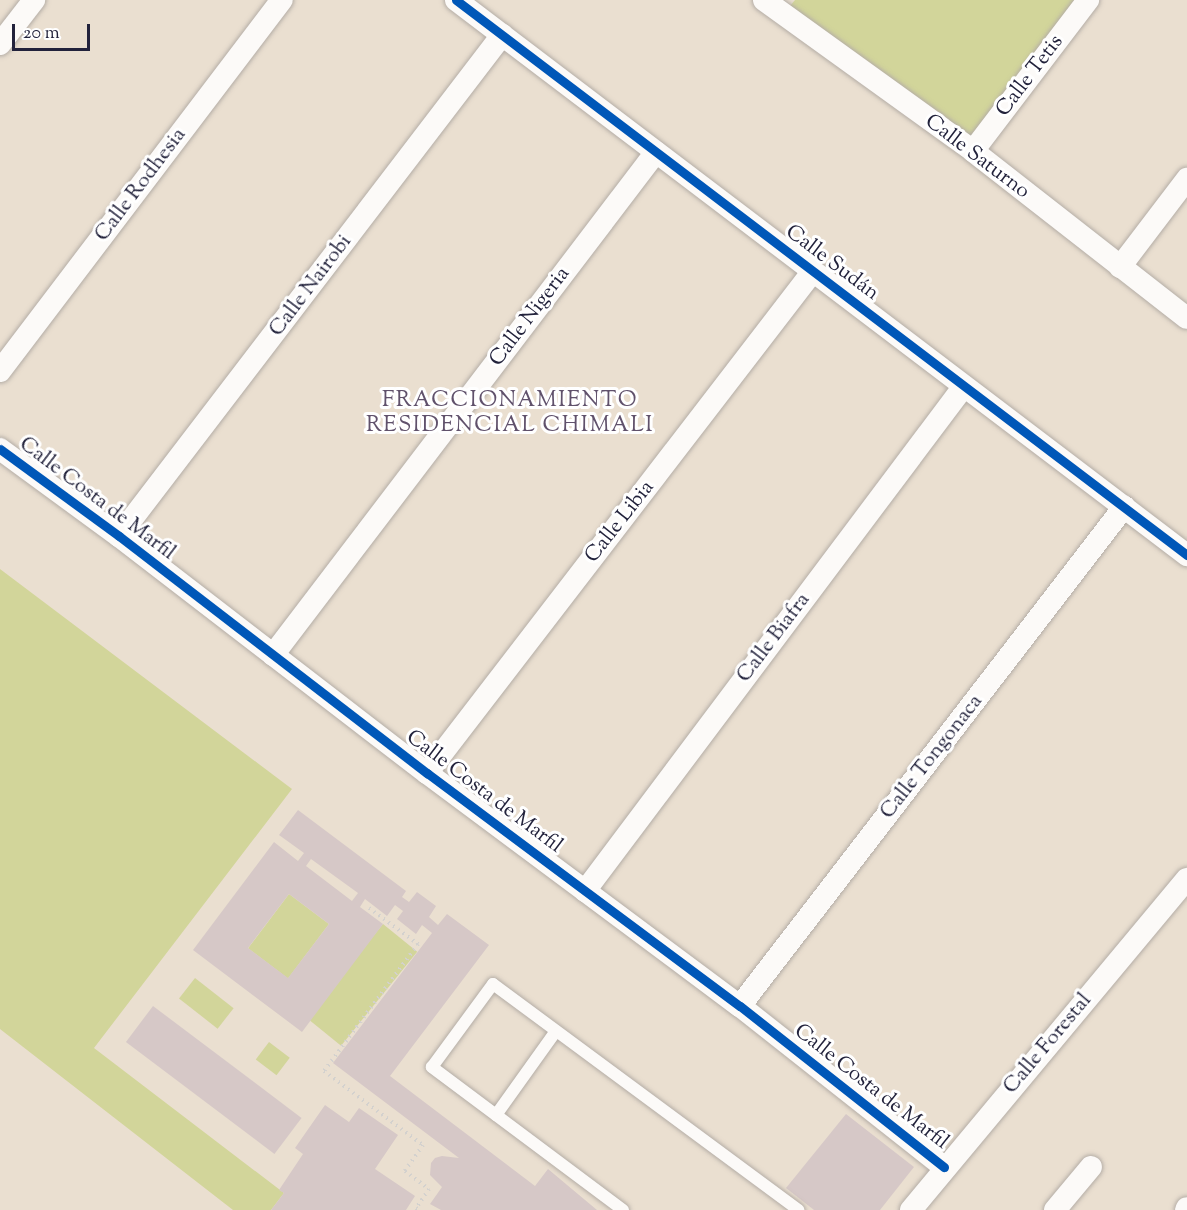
<!DOCTYPE html>
<meta charset="utf-8">
<style>
body{margin:0}
#map{position:relative;width:1187px;height:1210px;overflow:hidden;background:#eadfd0;font-family:"Sorts Mill Goudy",serif}
div>[style]{position:absolute}
.green>*{inset:0;background:#d2d59a;transform-origin:0 0}
.building>*{inset:0;background:#d6c8c7;transform-origin:0 0}
.path>*{height:4px;margin-top:-2px;transform-origin:0;background:repeating-linear-gradient(90deg,#d3d1ce 0 1.5px,transparent 0 6px)}
.roads{filter:drop-shadow(0 0 2px #b4ada6) drop-shadow(0 0 2px #b4ada6)}
.lane>*{height:12px;margin:-6px;padding:0 6px;transform-origin:6px;border-radius:6px;background:#fcfaf8}
.street>*{height:22px;margin:-11px;padding:0 11px;transform-origin:11px;border-radius:11px;background:#fcfaf8}
.cycleway>*{height:9px;margin:-4.5px;padding:0 4.5px;transform-origin:4.5px;border-radius:4.5px;background:#0057b8}
span{translate:-50% -50%;white-space:nowrap;text-align:center;line-height:1.15;-webkit-text-stroke:6px #fff;paint-order:stroke}
.street-label{font-size:21px;color:#22223b}
.neighbourhood-label{font-size:22px;color:#60516b;letter-spacing:1.5px}
.scale{position:absolute;left:12px;top:24px;width:78px;height:27px;box-sizing:border-box;border:3px solid #22223b;border-top:0;padding-left:8px;font-size:18px;line-height:21px;white-space:nowrap;color:#22223b;-webkit-text-stroke:4px #fff;paint-order:stroke}
</style>
<div id="map">
<div class="green">
<div style="clip-path:polygon(795px 0,1079px 0,962px 149px,785px 12px)"></div>
<div style="clip-path:polygon(0 569px,292px 789px,94px 1048px,284px 1193px,271px 1210px,233px 1210px,0 1029px)"></div>
<div style="left:289px;top:894px;width:50px;height:68px;rotate:37deg"></div>
<div style="left:383px;top:924px;width:44px;height:121px;rotate:39deg"></div>
<div style="left:195px;top:978px;width:49px;height:26px;rotate:38deg"></div>
<div style="left:269px;top:1042px;width:26px;height:22px;rotate:37deg"></div>
</div>
<div class="building">
<div style="clip-path:polygon(evenodd,298px 810px,406px 891px,402px 897px,409px 902px,417px 892px,436px 906px,429px 917px,438px 925px,447px 914px,489px 945px,390px 1076px,535px 1186px,548px 1169px,597px 1210px,441px 1210px,430px 1204px,442px 1187px,430px 1175px,431px 1163px,435px 1158px,442px 1156px,459px 1158px,333px 1063px,432px 933px,422px 925px,416px 934px,397px 919px,403px 911px,395px 905px,387px 916px,365px 899px,360px 907px,383px 924px,302px 1032px,193px 950px,274px 842px,298px 861px,304px 853px,279px 835px,298px 810px,311px 859px,358px 893px,352px 901px,306px 866px,311px 859px,298px 810px,289px 894px,329px 924px,288px 978px,248px 948px,289px 894px)"></div>
<div style="left:153px;top:1006px;width:186px;height:45px;rotate:37deg"></div>
<div style="clip-path:polygon(325px 1105px,349px 1122px,359px 1108px,398px 1135px,375px 1169px,415px 1196px,406px 1210px,271px 1210px,284px 1193px,279px 1190px,303px 1154px,295px 1148px)"></div>
<div style="clip-path:polygon(846px 1114px,914px 1167px,880px 1210px,814px 1210px,786px 1188px)"></div>
</div>
<div class="path">
<div style="left:369px;top:908px;width:61px;rotate:36.3deg"></div>
<div style="left:418px;top:944px;width:158px;rotate:126.5deg"></div>
<div style="left:324px;top:1071px;width:124px;rotate:36.8deg"></div>
<div style="left:423px;top:1145px;width:32px;rotate:125deg"></div>
<div style="left:405px;top:1171px;width:30px;rotate:37deg"></div>
<div style="left:429px;top:1189px;width:23px;rotate:124deg"></div>
<div style="left:416px;top:1208px;width:4px;rotate:34deg"></div>
</div>
<div class="roads">
<div class="lane">
<div style="left:496px;top:1115px;width:103px;rotate:-54.5deg"></div>
<div style="left:623px;top:1210px;width:239px;rotate:-143.2deg"></div>
<div style="left:432px;top:1067px;width:103px;rotate:-53.7deg"></div>
<div style="left:493px;top:984px;width:380px;rotate:36.5deg"></div>
</div>
<div class="street">
<div style="left:456px;top:0;width:918px;rotate:37.21deg"></div>
<div style="left:764px;top:0;width:258px;rotate:35.8deg"></div>
<div style="left:973px;top:151px;width:271px;rotate:38deg"></div>
<div style="left:0;top:44px;width:56px;rotate:-52.3deg"></div>
<div style="left:973px;top:151px;width:190px;rotate:-52.7deg"></div>
<div style="left:1120px;top:267px;width:111px;rotate:-52.7deg"></div>
<div style="left:0;top:371px;width:466px;rotate:-52.8deg"></div>
<div style="left:0;top:449px;width:147px;rotate:36.2deg"></div>
<div style="left:119px;top:536px;width:389px;rotate:37.6deg"></div>
<div style="left:427px;top:773px;width:390px;rotate:36.7deg"></div>
<div style="left:740px;top:1006px;width:260px;rotate:38.3deg"></div>
<div style="left:119px;top:536px;width:631px;rotate:-52.6deg"></div>
<div style="left:273px;top:655px;width:632px;rotate:-52.71deg"></div>
<div style="left:427px;top:773px;width:633px;rotate:-52.44deg"></div>
<div style="left:585px;top:891px;width:631px;rotate:-53.11deg"></div>
<div style="left:740px;top:1006px;width:630px;rotate:-52.42deg"></div>
<div style="left:911px;top:1210px;width:431px;rotate:-50.2deg"></div>
<div style="left:1055px;top:1210px;width:56px;rotate:-50.1deg"></div>
<div style="left:1186px;top:1210px;width:2px;rotate:-63deg"></div>
</div>
</div>
<div class="cycleway">
<div style="left:456px;top:0;width:918px;rotate:37.21deg"></div>
<div style="left:0;top:449px;width:147px;rotate:36.2deg"></div>
<div style="left:119px;top:536px;width:389px;rotate:37.6deg"></div>
<div style="left:427px;top:773px;width:390px;rotate:36.7deg"></div>
<div style="left:740px;top:1006px;width:260px;rotate:38.3deg"></div>
</div>
<div class="street-label">
<span style="left:1030px;top:76px;rotate:-53deg">Calle Tetis</span>
<span style="left:977px;top:157px;rotate:37deg">Calle Saturno</span>
<span style="left:141px;top:185px;rotate:-53deg">Calle Rodhesia</span>
<span style="left:832px;top:263px;rotate:37deg">Calle Sudán</span>
<span style="left:311px;top:286px;rotate:-53deg">Calle Nairobi</span>
<span style="left:530px;top:317px;rotate:-53deg">Calle Nigeria</span>
<span style="left:97px;top:499px;rotate:37deg">Calle Costa de Marfil</span>
<span style="left:620px;top:522px;rotate:-52deg">Calle Libia</span>
<span style="left:774px;top:638px;rotate:-53deg">Calle Biafra</span>
<span style="left:932px;top:757px;rotate:-52deg">Calle Tongonaca</span>
<span style="left:484px;top:792px;rotate:37deg">Calle Costa de Marfil</span>
<span style="left:1048px;top:1044px;rotate:-50deg">Calle Forestal</span>
<span style="left:871px;top:1087px;rotate:38deg">Calle Costa de Marfil</span>
</div>
<div class="neighbourhood-label">
<span style="left:510px;top:414px">FRACCIONAMIENTO<br>RESIDENCIAL CHIMALI</span>
</div>
<div class="scale">20 m</div>
</div>
